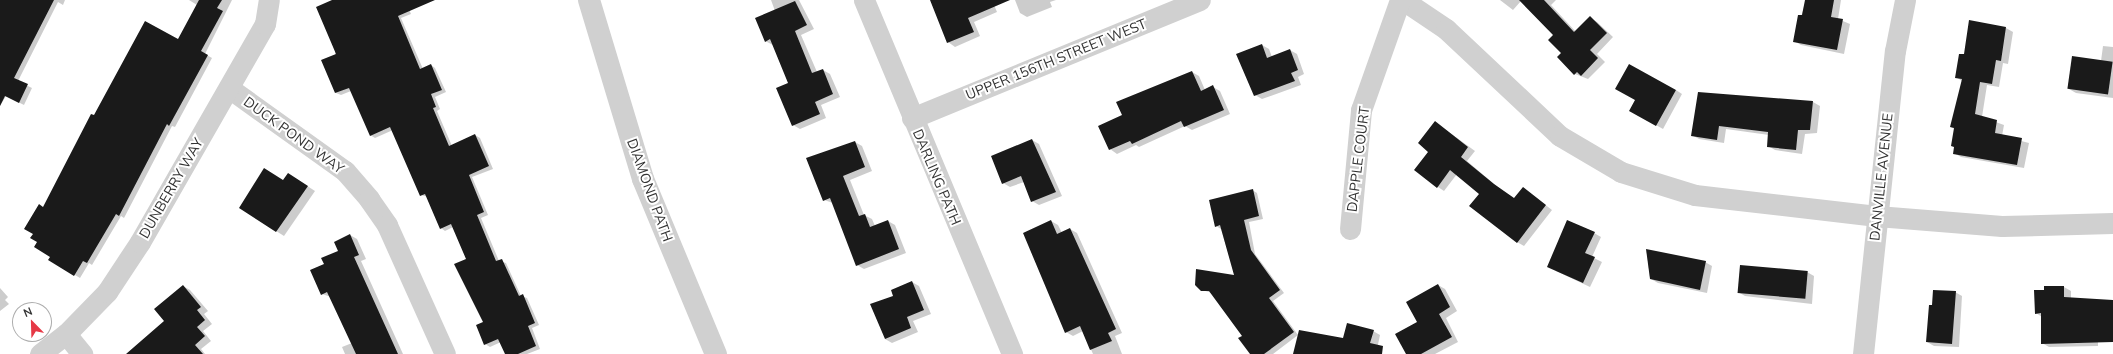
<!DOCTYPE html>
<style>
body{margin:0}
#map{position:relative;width:2113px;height:354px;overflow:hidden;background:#fff;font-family:Mulish,sans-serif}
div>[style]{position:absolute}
.shadow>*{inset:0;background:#0003}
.building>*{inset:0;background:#1a1a1a;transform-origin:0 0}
.minor>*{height:21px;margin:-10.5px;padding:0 10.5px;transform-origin:10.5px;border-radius:10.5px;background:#d0d0d0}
.tertiary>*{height:22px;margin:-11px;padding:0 11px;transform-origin:11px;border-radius:11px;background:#d0d0d0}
span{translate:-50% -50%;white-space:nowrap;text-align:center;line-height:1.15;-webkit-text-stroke:4px #fff;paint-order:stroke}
.street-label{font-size:14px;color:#333}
.north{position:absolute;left:12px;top:302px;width:40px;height:40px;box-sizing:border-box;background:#fff;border:1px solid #adadad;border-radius:50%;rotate:337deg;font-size:11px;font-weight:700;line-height:16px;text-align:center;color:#333}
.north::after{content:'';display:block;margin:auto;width:14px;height:18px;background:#e63946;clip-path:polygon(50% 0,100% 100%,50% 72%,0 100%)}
</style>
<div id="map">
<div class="shadow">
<div style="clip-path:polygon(0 0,65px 0,63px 5px,58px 2px,18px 81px,32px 88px,24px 105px,6px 96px,0 106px)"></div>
<div style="clip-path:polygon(189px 0,232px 0,205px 54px,212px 58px,175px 127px,172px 126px,124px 218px,121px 216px,92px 265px,89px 263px,80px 278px,50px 260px,52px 257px,38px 241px,44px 208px,95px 117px,179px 40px,197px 5px)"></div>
<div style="clip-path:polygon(334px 0,405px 0,411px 14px,401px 18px,423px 69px,431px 65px,435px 68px,446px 92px,435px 97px,440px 109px,437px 111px,452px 146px,475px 135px,480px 138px,493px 169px,472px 177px,488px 215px,481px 218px,499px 261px,506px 263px,521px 296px,527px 298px,539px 325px,532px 328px,540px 349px,527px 354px,506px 354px,501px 342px,490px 347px,485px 344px,484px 322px,467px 260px,453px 227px,445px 231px,441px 228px,428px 197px,421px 195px,393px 130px,375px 138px,370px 135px,351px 91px,341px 95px,336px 93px)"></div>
<div style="clip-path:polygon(771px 0,799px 0,814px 29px,801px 35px,817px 72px,823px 70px,830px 74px,840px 97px,821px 105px,826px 118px,800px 129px,793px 125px,789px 84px,773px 45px,765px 41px,775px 11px)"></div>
<div style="clip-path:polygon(937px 0,992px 0,997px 12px,974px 22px,980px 36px,955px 47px,948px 42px)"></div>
<div style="clip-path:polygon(1015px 0,1056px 0,1050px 2px,1052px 7px,1027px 17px,1020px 13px)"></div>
<div style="clip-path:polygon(1500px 0,1556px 0,1551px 5px,1576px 32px,1590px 18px,1597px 22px,1613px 37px,1597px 54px,1605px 62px,1588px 79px,1575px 74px,1554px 35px,1521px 1px,1513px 10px)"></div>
<div style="clip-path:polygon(1806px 0,1841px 0,1838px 19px,1850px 24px,1844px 54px,1801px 45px,1794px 41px)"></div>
<div style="clip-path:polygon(2006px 28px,2013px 32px,2008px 64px,2003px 63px,1999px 87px,1987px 85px,1982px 117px,2004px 125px,2002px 136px,2029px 143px,2024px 168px,1961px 157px,1954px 153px,1955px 129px,1951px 127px,1962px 81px,1956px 77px,1964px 55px)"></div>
<div style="clip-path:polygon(1262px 45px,1269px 49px,1272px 57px,1290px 50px,1297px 54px,1304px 74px,1298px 77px,1301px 85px,1262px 99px,1255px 95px)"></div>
<div style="clip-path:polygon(2103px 46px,2113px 47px,2113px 98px,2076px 93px,2069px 89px,2101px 61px)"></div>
<div style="clip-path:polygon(1192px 72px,1199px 76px,1205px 90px,1213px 87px,1220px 91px,1230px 114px,1192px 130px,1185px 126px,1139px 147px,1136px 145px,1117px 154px,1110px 149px,1123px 116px)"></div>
<div style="clip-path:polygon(1676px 90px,1682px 94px,1663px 129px,1631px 111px)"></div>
<div style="clip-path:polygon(1699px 93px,1813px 102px,1820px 106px,1817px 133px,1805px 134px,1802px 154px,1775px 150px,1768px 146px,1769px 135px,1726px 129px,1724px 143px,1699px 139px,1692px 135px)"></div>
<div style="clip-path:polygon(1435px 122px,1475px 151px,1467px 161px,1500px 189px,1515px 199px,1530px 193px,1552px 210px,1524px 246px,1517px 242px,1480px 194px,1457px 174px,1444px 191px,1438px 187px,1430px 151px)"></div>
<div style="clip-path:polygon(1032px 140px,1039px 144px,1062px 196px,1039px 205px,1032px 201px,1024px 182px,1010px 187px,1003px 183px)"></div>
<div style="clip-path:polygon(855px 142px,862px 146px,872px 171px,850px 180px,864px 215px,872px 219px,875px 226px,888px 221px,895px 225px,906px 253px,864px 269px,857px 265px,833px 203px,824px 200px)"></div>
<div style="clip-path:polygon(295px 178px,315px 191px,284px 236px,240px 208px,284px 181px)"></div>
<div style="clip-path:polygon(1252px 190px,1257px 193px,1263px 219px,1249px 222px,1255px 254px,1284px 293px,1273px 301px,1298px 335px,1273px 354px,1252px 354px,1243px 336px,1212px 293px,1202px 290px,1235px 276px,1221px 229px,1216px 226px)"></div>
<div style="clip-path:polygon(1051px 221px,1058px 225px,1062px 233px,1070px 229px,1077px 233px,1122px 333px,1115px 336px,1122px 354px,1093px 354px,1083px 331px,1073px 336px,1066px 332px)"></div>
<div style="clip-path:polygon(1594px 233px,1601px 237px,1592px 257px,1602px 262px,1590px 287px,1556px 271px)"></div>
<div style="clip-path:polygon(350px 235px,357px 239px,366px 259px,361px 261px,403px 354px,345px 354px,342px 347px,352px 343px,331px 297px,322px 294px,325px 264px,339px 251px)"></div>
<div style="clip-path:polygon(1705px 262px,1712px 266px,1707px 293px,1658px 283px,1651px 279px)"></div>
<div style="clip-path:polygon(1807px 272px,1814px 276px,1812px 304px,1745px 296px,1738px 292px)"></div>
<div style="clip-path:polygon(912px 282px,919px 286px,931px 314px,913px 321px,918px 332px,892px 343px,885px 339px,894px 296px)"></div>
<div style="clip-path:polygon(1438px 285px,1445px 289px,1457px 311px,1446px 318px,1458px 342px,1435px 354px,1407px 354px,1418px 322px)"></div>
<div style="clip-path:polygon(183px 286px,190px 290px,208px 311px,204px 314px,212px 324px,203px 331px,211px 341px,201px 349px,205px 354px,135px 354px,166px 322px)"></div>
<div style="clip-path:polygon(2064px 287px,2071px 291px,2071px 299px,2113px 301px,2113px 327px,2098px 330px,2098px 346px,2049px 347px,2042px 343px,2042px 317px,2036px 313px,2045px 291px)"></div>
<div style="clip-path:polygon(0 288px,8px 297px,5px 300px,9px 304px,0 311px)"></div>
<div style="clip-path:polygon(1955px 292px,1962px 296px,1959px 347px,1934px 346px,1927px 342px,1932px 306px)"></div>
<div style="clip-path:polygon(1373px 331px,1380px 335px,1376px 354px,1294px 354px)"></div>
</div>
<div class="building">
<div style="clip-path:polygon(0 0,54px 0,14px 78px,28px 84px,19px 103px,5px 96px,0 106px)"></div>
<div style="clip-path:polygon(199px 0,222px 0,217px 8px,223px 11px,201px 51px,208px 55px,169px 126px,167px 124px,119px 216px,116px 214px,87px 263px,83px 261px,74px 276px,48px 260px,50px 257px,34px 247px,37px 242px,30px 238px,33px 234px,24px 229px,39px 204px,43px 207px,91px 114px,94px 115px,145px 21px,178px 39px)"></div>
<div style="clip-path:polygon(332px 0,435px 0,398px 16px,420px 69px,431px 64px,442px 90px,431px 94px,436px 107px,433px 108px,449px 146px,475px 134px,489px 166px,469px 175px,484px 212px,477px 215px,496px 261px,502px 259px,519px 296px,523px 294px,535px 323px,528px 326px,536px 346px,518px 354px,505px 354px,498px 339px,484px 345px,476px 325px,483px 322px,454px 264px,466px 259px,451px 224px,440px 229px,425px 194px,420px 196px,390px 127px,370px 136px,349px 88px,335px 93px,321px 60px,336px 54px,316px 7px)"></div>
<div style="clip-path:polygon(930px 0,1010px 0,968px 18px,974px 32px,947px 43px)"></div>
<div style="clip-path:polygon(1519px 0,1544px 0,1574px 32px,1590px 16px,1607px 33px,1590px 50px,1598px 58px,1581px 76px,1577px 72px,1574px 75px,1557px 57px,1561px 53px,1548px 40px,1553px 35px)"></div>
<div style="clip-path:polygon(1805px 0,1834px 0,1831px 17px,1843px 19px,1837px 50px,1793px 42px,1798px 15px,1802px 15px)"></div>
<div style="clip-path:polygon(795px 1px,807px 25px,795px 31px,812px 73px,823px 69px,833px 94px,815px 102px,820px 114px,792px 126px,776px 88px,788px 83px,770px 39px,765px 42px,755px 18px)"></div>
<div style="clip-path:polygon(1969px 20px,2006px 27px,2001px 61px,1996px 60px,1992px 84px,1980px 82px,1975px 114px,1997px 120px,1995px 133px,2022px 138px,2017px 165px,1953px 154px,1954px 147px,1951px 146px,1954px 128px,1950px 127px,1962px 79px,1955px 78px,1959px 54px,1964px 54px)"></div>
<div style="clip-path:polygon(1262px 44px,1267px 58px,1290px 49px,1298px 70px,1291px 73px,1295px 81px,1254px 96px,1236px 54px)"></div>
<div style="left:2072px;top:56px;width:41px;height:33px;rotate:8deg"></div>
<div style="clip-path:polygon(1629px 64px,1676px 90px,1656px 126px,1629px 111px,1635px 100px,1615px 89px)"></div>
<div style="clip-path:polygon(1192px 71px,1201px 91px,1213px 85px,1224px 110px,1184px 127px,1181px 121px,1132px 144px,1130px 141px,1109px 150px,1098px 126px,1122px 115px,1116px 102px)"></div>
<div style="clip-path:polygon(1698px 92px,1813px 101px,1810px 130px,1798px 130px,1796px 150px,1767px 147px,1768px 132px,1719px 126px,1717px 140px,1691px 136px)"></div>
<div style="clip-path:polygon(1435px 121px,1468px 147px,1461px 157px,1494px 184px,1514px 198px,1523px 187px,1546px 205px,1517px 243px,1469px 206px,1479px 194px,1450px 170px,1437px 188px,1414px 170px,1428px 152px,1418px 143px)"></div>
<div style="clip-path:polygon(1032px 139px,1056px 192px,1031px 202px,1021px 176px,1002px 184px,991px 156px)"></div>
<div style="clip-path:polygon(855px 141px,865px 167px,843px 176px,859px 216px,865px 214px,870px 227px,888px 220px,899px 249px,856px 266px,830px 198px,823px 201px,806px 158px)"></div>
<div style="clip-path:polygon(264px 168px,283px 180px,288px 173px,308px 186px,276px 232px,239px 208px)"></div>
<div style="clip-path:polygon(1253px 189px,1259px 216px,1244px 220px,1251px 250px,1280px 290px,1269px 298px,1294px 332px,1264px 354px,1250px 354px,1238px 338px,1242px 336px,1209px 291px,1201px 291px,1195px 285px,1196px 269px,1234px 275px,1220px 225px,1215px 227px,1209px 200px)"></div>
<div style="clip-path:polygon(1051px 220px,1057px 234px,1070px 228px,1116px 329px,1108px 333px,1112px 341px,1090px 350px,1080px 326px,1065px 333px,1023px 233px)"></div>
<div style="clip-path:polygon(1567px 220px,1595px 232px,1585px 253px,1595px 257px,1583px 283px,1547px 267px)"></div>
<div style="clip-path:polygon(350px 234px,359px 255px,354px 257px,398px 354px,356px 354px,327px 292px,321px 295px,310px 270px,324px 264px,321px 258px,338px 251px,334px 242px)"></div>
<div style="clip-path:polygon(1646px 249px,1706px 261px,1700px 290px,1650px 279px)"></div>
<div style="left:1740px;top:265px;width:68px;height:28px;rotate:5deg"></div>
<div style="clip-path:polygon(912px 281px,924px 310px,907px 317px,911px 328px,885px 339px,870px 304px,893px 296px,891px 290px)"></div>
<div style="clip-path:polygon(1438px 284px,1450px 307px,1439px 314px,1452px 337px,1421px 354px,1406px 354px,1395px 334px,1417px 322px,1406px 302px)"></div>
<div style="clip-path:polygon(183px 285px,201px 307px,197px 310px,205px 320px,197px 327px,205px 336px,195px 345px,203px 354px,126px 354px,164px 321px,154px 309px)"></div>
<div style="clip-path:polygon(2044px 286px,2064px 286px,2064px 297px,2113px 300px,2113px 342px,2041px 344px,2041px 313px,2035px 314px,2034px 290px,2044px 290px)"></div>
<div style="clip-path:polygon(1933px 290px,1956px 291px,1952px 344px,1926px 342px,1929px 305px,1932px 305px)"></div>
<div style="clip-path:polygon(1347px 323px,1374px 330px,1370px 343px,1383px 346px,1382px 354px,1293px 354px,1299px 330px,1343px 338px)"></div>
</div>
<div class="minor">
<div style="left:864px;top:0;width:384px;rotate:67.3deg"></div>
<div style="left:1403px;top:0;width:52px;rotate:34deg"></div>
<div style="left:1446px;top:29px;width:156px;rotate:43.2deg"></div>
<div style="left:1560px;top:136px;width:71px;rotate:30.5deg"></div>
<div style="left:1621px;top:172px;width:77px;rotate:17.3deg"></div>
<div style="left:1695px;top:195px;width:183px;rotate:6.6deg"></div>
<div style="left:1877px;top:216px;width:125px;rotate:4.6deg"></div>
<div style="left:2002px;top:226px;width:111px;rotate:-1.5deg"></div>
<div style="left:229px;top:88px;width:143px;rotate:35.6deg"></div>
<div style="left:345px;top:171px;width:37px;rotate:49deg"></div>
<div style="left:369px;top:199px;width:32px;rotate:55deg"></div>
<div style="left:387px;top:225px;width:141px;rotate:65.8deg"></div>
<div style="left:912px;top:118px;width:311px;rotate:-22.3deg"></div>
<div style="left:1350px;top:229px;width:120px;rotate:-84.7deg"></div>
<div style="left:1361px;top:110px;width:117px;rotate:-70.5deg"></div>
<div style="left:66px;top:334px;width:26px;rotate:51deg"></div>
<div style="left:40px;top:354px;width:33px;rotate:-38deg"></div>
<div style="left:66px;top:334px;width:59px;rotate:-45.7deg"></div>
<div style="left:107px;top:292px;width:60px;rotate:-56.6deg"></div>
<div style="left:140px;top:242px;width:251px;rotate:-60.2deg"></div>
<div style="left:265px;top:24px;width:24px;rotate:-81deg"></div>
<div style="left:1863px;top:354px;width:305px;rotate:-84deg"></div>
<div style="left:1895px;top:51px;width:52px;rotate:-78.9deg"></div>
</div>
<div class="tertiary">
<div style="left:589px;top:0;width:187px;rotate:73.2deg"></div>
<div style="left:643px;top:179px;width:190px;rotate:67.4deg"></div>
</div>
<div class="street-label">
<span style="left:1056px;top:59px;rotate:-22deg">UPPER 156TH STREET WEST</span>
<span style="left:294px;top:135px;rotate:36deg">DUCK POND WAY</span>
<span style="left:1358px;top:159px;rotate:-83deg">DAPPLE COURT</span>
<span style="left:937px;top:177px;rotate:67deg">DARLING PATH</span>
<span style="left:1881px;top:177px;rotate:-84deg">DANVILLE AVENUE</span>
<span style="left:171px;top:188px;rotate:-60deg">DUNBERRY WAY</span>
<span style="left:650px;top:190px;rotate:70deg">DIAMOND PATH</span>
</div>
<div class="north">N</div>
</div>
